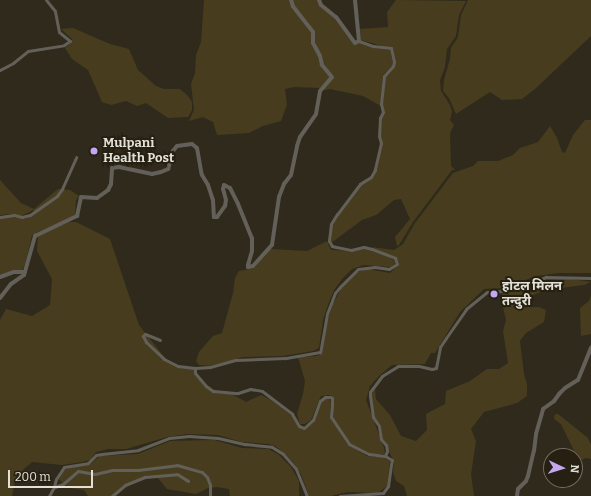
<!DOCTYPE html>
<meta charset="utf-8">
<style>
body{margin:0}
#map{position:relative;width:591px;height:496px;overflow:hidden;background:#2f2a1b;font-family:Bitter,"Noto Sans Devanagari",serif}
div>[style]{position:absolute}
.green>*{inset:0;background:#473d1e}
.minor>*{height:3px;margin:-1.5px;padding:0 1.5px;transform-origin:1.5px;border-radius:1.5px;background:#636059}
.tertiary>*{height:4px;margin:-2px;padding:0 2px;transform-origin:2px;border-radius:2px;background:#636059}
.dots>*{width:11px;height:11px;translate:-50% -50%;box-sizing:border-box;border:2px solid #262012;border-radius:50%}
span{translate:-50% -50%;white-space:nowrap;text-align:center;line-height:1.15;-webkit-text-stroke:4px #262012;paint-order:stroke}
.poi-label{font-size:13px;color:#e3e0d6;font-weight:700}
.left{translate:0 -50%;text-align:left}
.north{position:absolute;left:543px;top:448px;width:40px;height:40px;box-sizing:border-box;background:#262012;border:1px solid #726d60;border-radius:50%;rotate:94deg;font-size:11px;font-weight:700;line-height:16px;text-align:center;color:#e3e0d6}
.north::after{content:'';display:block;margin:auto;width:14px;height:18px;background:#c3a7f2;clip-path:polygon(50% 0,100% 100%,50% 72%,0 100%)}
.scale{position:absolute;left:8px;top:470px;width:85px;height:18px;box-sizing:border-box;border:2px solid #e3e0d6;border-top:0;padding-left:5px;font-size:12px;line-height:14px;white-space:nowrap;color:#e3e0d6;-webkit-text-stroke:3px #262012;paint-order:stroke}
</style>
<div id="map">
<div class="green">
<div style="clip-path:polygon(204px 0,289px 0,293px 9px,312px 34px,320px 65px,331px 77px,320px 88px,294px 87px,285px 89px,287px 105px,281px 121px,263px 126px,249px 133px,217px 135px,213px 122px,203px 117px,189px 121px,194px 110px,191px 84px,195px 73px,196px 55px,201px 42px)"></div>
<div style="clip-path:polygon(292px 0,317px 0,331px 14px,354px 45px,361px 42px,390px 49px,393px 62px,392px 66px,383px 75px,381px 106px,363px 96px,330px 89px,321px 91px,332px 80px,334px 76px,323px 66px,310px 25px,293px 4px)"></div>
<div style="clip-path:polygon(396px 0,466px 1px,459px 15px,456px 36px,447px 49px,445px 67px,440px 80px,441px 91px,450px 105px,452px 112px,450px 120px,454px 125px,450px 133px,451px 166px,455px 170px,452px 170px,413px 222px,399px 245px,397px 246px,395px 237px,410px 219px,401px 199px,394px 200px,376px 215px,362px 220px,331px 243px,332px 225px,343px 206px,361px 185px,370px 179px,379px 156px,385px 78px,387px 73px,394px 67px,395px 61px,393px 49px,361px 40px,360px 29px,388px 27px,387px 12px)"></div>
<div style="clip-path:polygon(468px 0,591px 0,591px 36px,535px 89px,522px 99px,502px 100px,490px 92px,456px 114px,449px 98px,443px 91px,444px 80px,450px 59px,451px 48px,458px 37px,461px 15px)"></div>
<div style="clip-path:polygon(73px 28px,110px 44px,129px 49px,138px 70px,156px 86px,164px 89px,180px 89px,188px 96px,192px 102px,192px 110px,188px 117px,168px 118px,146px 103px,137px 106px,126px 101px,111px 105px,102px 102px,88px 70px,72px 59px,65px 48px,71px 43px,72px 39px,61px 29px)"></div>
<div style="clip-path:polygon(585px 120px,591px 120px,591px 273px,559px 273px,536px 276px,505px 288px,484px 289px,460px 312px,435px 353px,431px 353px,425px 364px,392px 365px,379px 376px,370px 386px,366px 400px,384px 448px,385px 454px,370px 454px,352px 445px,344px 437px,333px 418px,333px 398px,330px 395px,321px 396px,311px 420px,305px 424px,300px 424px,297px 414px,303px 394px,305px 381px,298px 357px,316px 356px,322px 354px,325px 330px,332px 306px,342px 287px,355px 273px,367px 269px,390px 273px,399px 264px,396px 258px,371px 247px,394px 250px,403px 244px,415px 223px,453px 173px,473px 166px,478px 161px,498px 161px,513px 155px,520px 148px,538px 142px,550px 126px,557px 138px,562px 152px,565px 153px,573px 135px)"></div>
<div style="clip-path:polygon(0 180px,21px 203px,34px 209px,58px 189px,70px 190px,79px 196px,76px 200px,75px 214px,72px 217px,32px 235px,25px 264px,22px 270px,14px 270px,3px 274px,0 274px,0 218px,12px 217px,25px 219px,31px 216px,34px 210px,21px 216px,11px 214px,0 215px)"></div>
<div style="clip-path:polygon(69px 222px,76px 222px,110px 239px,139px 325px,168px 362px,182px 368px,195px 369px,194px 374px,213px 393px,232px 394px,246px 402px,261px 395px,271px 400px,291px 415px,303px 429px,314px 419px,324px 398px,329px 398px,331px 403px,330px 417px,349px 445px,367px 456px,382px 457px,390px 461px,387px 486px,378px 493px,347px 492px,331px 496px,309px 496px,301px 474px,293px 462px,284px 453px,275px 446px,269px 444px,242px 442px,218px 435px,187px 434px,167px 437px,126px 449px,108px 449px,96px 452px,90px 460px,82px 462px,62px 465px,32px 462px,16px 476px,12px 496px,0 496px,0 320px,6px 309px,32px 316px,50px 305px,52px 279px,37px 251px,38px 236px)"></div>
<div style="clip-path:polygon(327px 241px,331px 250px,355px 251px,365px 249px,387px 256px,394px 260px,395px 263px,391px 267px,364px 265px,352px 269px,343px 278px,334px 290px,329px 302px,323px 320px,319px 348px,313px 351px,283px 356px,243px 357px,213px 366px,199px 365px,196px 361px,199px 352px,213px 336px,222px 333px,233px 293px,235px 278px,239px 271px,254px 268px,270px 249px,307px 251px)"></div>
<div style="clip-path:polygon(546px 279px,572px 279px,591px 282px,584px 285px,545px 290px,531px 296px,518px 297px,518px 301px,528px 307px,539px 307px,546px 310px,544px 322px,526px 333px,520px 341px,524px 374px,527px 384px,527px 396px,517px 403px,484px 412px,471px 429px,476px 441px,471px 474px,474px 496px,407px 496px,404px 486px,396px 481px,393px 472px,394px 462px,382px 437px,381px 427px,375px 418px,371px 396px,375px 389px,376px 399px,390px 415px,401px 436px,416px 441px,427px 430px,426px 414px,445px 404px,446px 391px,470px 381px,487px 369px,499px 369px,508px 363px,503px 331px,506px 320px,500px 295px,518px 288px,539px 283px)"></div>
<div style="clip-path:polygon(591px 295px,591px 334px,581px 336px,580px 308px,589px 301px)"></div>
<div style="clip-path:polygon(555px 414px,558px 414px,588px 438px,591px 445px,591px 459px,586px 458px,579px 461px,561px 424px,554px 419px)"></div>
<div style="clip-path:polygon(214px 440px,242px 448px,268px 449px,278px 454px,291px 467px,299px 481px,299px 496px,230px 496px,229px 489px,217px 487px,208px 488px,196px 494px,167px 489px,158px 478px,144px 478px,126px 487px,116px 496px,88px 496px,84px 490px,70px 488px,58px 479px,62px 472px,67px 468px,89px 465px,100px 456px,138px 454px,170px 441px)"></div>
</div>
<div class="minor">
<div style="left:359px;top:41px;width:15px;rotate:20deg"></div>
<div style="left:373px;top:46px;width:18px;rotate:6deg"></div>
<div style="left:391px;top:48px;width:14px;rotate:78deg"></div>
<div style="left:394px;top:62px;width:4px;rotate:104deg"></div>
<div style="left:393px;top:66px;width:13px;rotate:132deg"></div>
<div style="left:384px;top:76px;width:28px;rotate:96deg"></div>
<div style="left:381px;top:104px;width:8px;rotate:76deg"></div>
<div style="left:383px;top:112px;width:7px;rotate:117deg"></div>
<div style="left:380px;top:118px;width:18px;rotate:93deg"></div>
<div style="left:379px;top:136px;width:7px;rotate:74deg"></div>
<div style="left:381px;top:143px;width:28px;rotate:103deg"></div>
<div style="left:375px;top:170px;width:8px;rotate:120deg"></div>
<div style="left:371px;top:177px;width:13px;rotate:148deg"></div>
<div style="left:360px;top:184px;width:38px;rotate:127deg"></div>
<div style="left:337px;top:214px;width:12px;rotate:121deg"></div>
<div style="left:331px;top:224px;width:17px;rotate:97deg"></div>
<div style="left:329px;top:241px;width:6px;rotate:59deg"></div>
<div style="left:332px;top:246px;width:4px;rotate:14deg"></div>
<div style="left:336px;top:247px;width:15px;rotate:11deg"></div>
<div style="left:351px;top:250px;width:13px;rotate:-13deg"></div>
<div style="left:364px;top:247px;width:8px;rotate:14deg"></div>
<div style="left:372px;top:249px;width:25px;rotate:21deg"></div>
<div style="left:395px;top:258px;width:6px;rotate:72deg"></div>
<div style="left:397px;top:264px;width:9px;rotate:148deg"></div>
<div style="left:389px;top:269px;width:14px;rotate:-172deg"></div>
<div style="left:375px;top:267px;width:17px;rotate:173deg"></div>
<div style="left:358px;top:269px;width:25px;rotate:135deg"></div>
<div style="left:340px;top:287px;width:8px;rotate:130deg"></div>
<div style="left:335px;top:293px;width:22px;rotate:111deg"></div>
<div style="left:327px;top:314px;width:39px;rotate:100deg"></div>
<div style="left:320px;top:352px;width:36px;rotate:170deg"></div>
<div style="left:285px;top:358px;width:50px;rotate:177.7deg"></div>
<div style="left:235px;top:360px;width:26px;rotate:164deg"></div>
<div style="left:210px;top:367px;width:15px;rotate:176deg"></div>
<div style="left:195px;top:368px;width:5px;rotate:90deg"></div>
<div style="left:195px;top:373px;width:17px;rotate:50deg"></div>
<div style="left:206px;top:386px;width:9px;rotate:36deg"></div>
<div style="left:213px;top:391px;width:25px;rotate:5deg"></div>
<div style="left:238px;top:393px;width:13px;rotate:-18deg"></div>
<div style="left:250px;top:389px;width:12px;rotate:9deg"></div>
<div style="left:262px;top:391px;width:38px;rotate:37deg"></div>
<div style="left:292px;top:414px;width:14px;rotate:60deg"></div>
<div style="left:299px;top:426px;width:5px;rotate:22deg"></div>
<div style="left:304px;top:428px;width:12px;rotate:-42deg"></div>
<div style="left:313px;top:420px;width:20px;rotate:-70deg"></div>
<div style="left:320px;top:401px;width:6px;rotate:-39deg"></div>
<div style="left:325px;top:397px;width:5px"></div>
<div style="left:330px;top:397px;width:2px;rotate:27deg"></div>
<div style="left:332px;top:398px;width:7px;rotate:90deg"></div>
<div style="left:332px;top:405px;width:12px;rotate:95deg"></div>
<div style="left:331px;top:417px;width:32px;rotate:56deg"></div>
<div style="left:349px;top:444px;width:22px;rotate:27deg"></div>
<div style="left:369px;top:454px;width:16px;rotate:7deg"></div>
<div style="left:385px;top:456px;width:5px;rotate:-68deg"></div>
<div style="left:387px;top:451px;width:6px;rotate:-99deg"></div>
<div style="left:386px;top:445px;width:8px;rotate:-130deg"></div>
<div style="left:381px;top:439px;width:13px;rotate:-99deg"></div>
<div style="left:379px;top:426px;width:11px;rotate:-124deg"></div>
<div style="left:373px;top:417px;width:21px;rotate:-98deg"></div>
<div style="left:370px;top:396px;width:4px;rotate:-90deg"></div>
<div style="left:370px;top:392px;width:20px;rotate:-53deg"></div>
<div style="left:382px;top:376px;width:19px;rotate:-32deg"></div>
<div style="left:398px;top:366px;width:21px"></div>
<div style="left:419px;top:366px;width:13px;rotate:13deg"></div>
<div style="left:432px;top:369px;width:4px;rotate:-14deg"></div>
<div style="left:436px;top:368px;width:21px;rotate:-79deg"></div>
<div style="left:440px;top:347px;width:11px;rotate:-56deg"></div>
<div style="left:446px;top:338px;width:35px;rotate:-55deg"></div>
<div style="left:466px;top:309px;width:27px;rotate:-39deg"></div>
<div style="left:487px;top:292px;width:15px;rotate:-4deg"></div>
<div style="left:502px;top:291px;width:25px;rotate:-14deg"></div>
<div style="left:526px;top:285px;width:22px;rotate:-22deg"></div>
<div style="left:546px;top:277px;width:45px;rotate:1.3deg"></div>
<div style="left:0;top:70px;width:15px;rotate:-28deg"></div>
<div style="left:13px;top:63px;width:19px;rotate:-39deg"></div>
<div style="left:28px;top:51px;width:36px;rotate:-9deg"></div>
<div style="left:64px;top:45px;width:7px;rotate:-34deg"></div>
<div style="left:70px;top:41px;width:14px;rotate:-141deg"></div>
<div style="left:59px;top:32px;width:21px;rotate:-101deg"></div>
<div style="left:55px;top:11px;width:14px;rotate:-129deg"></div>
<div style="left:0;top:217px;width:14px;rotate:-8deg"></div>
<div style="left:14px;top:215px;width:8px;rotate:14deg"></div>
<div style="left:22px;top:217px;width:8px;rotate:-14deg"></div>
<div style="left:30px;top:215px;width:33px;rotate:-35deg"></div>
<div style="left:57px;top:196px;width:9px;rotate:-54deg"></div>
<div style="left:62px;top:189px;width:35px;rotate:-66deg"></div>
<div style="left:160px;top:340px;width:16px;rotate:-158deg"></div>
<div style="left:145px;top:334px;width:3px;rotate:135deg"></div>
<div style="left:143px;top:336px;width:7px;rotate:63deg"></div>
<div style="left:146px;top:342px;width:25px;rotate:43deg"></div>
<div style="left:164px;top:359px;width:16px;rotate:27deg"></div>
<div style="left:178px;top:366px;width:17px;rotate:7deg"></div>
<div style="left:55px;top:487px;width:9px;rotate:-21deg"></div>
<div style="left:63px;top:484px;width:20px;rotate:-41deg"></div>
<div style="left:78px;top:471px;width:17px;rotate:10deg"></div>
<div style="left:95px;top:474px;width:18px;rotate:-13deg"></div>
<div style="left:113px;top:470px;width:25px"></div>
<div style="left:138px;top:470px;width:39px;rotate:-7deg"></div>
<div style="left:177px;top:465px;width:26px;rotate:16deg"></div>
<div style="left:202px;top:472px;width:7px;rotate:45deg"></div>
<div style="left:207px;top:477px;width:9px;rotate:69deg"></div>
<div style="left:210px;top:485px;width:11px;rotate:90deg"></div>
<div style="left:49px;top:496px;width:10px;rotate:-61deg"></div>
<div style="left:54px;top:487px;width:8px;rotate:-76deg"></div>
<div style="left:56px;top:479px;width:14px;rotate:-56deg"></div>
<div style="left:64px;top:467px;width:24px;rotate:-9deg"></div>
<div style="left:88px;top:463px;width:11px;rotate:-45deg"></div>
<div style="left:96px;top:455px;width:6px;rotate:-9deg"></div>
<div style="left:102px;top:454px;width:36px;rotate:-6deg"></div>
<div style="left:138px;top:450px;width:33px;rotate:-21deg"></div>
<div style="left:169px;top:438px;width:20px;rotate:-6deg"></div>
<div style="left:189px;top:436px;width:29px;rotate:4deg"></div>
<div style="left:218px;top:438px;width:28px;rotate:13deg"></div>
<div style="left:245px;top:444px;width:27px;rotate:6deg"></div>
<div style="left:272px;top:447px;width:13px;rotate:32deg"></div>
<div style="left:283px;top:454px;width:20px;rotate:49deg"></div>
<div style="left:296px;top:469px;width:29px;rotate:68deg"></div>
<div style="left:112px;top:496px;width:17px;rotate:-40deg"></div>
<div style="left:125px;top:485px;width:22px;rotate:-22deg"></div>
<div style="left:145px;top:477px;width:32px;rotate:-5deg"></div>
<div style="left:177px;top:474px;width:13px;rotate:32deg"></div>
<div style="left:340px;top:496px;width:43px;rotate:-4deg"></div>
<div style="left:383px;top:493px;width:9px;rotate:-54deg"></div>
<div style="left:388px;top:486px;width:21px;rotate:-82deg"></div>
<div style="left:391px;top:465px;width:5px;rotate:-79deg"></div>
<div style="left:392px;top:460px;width:8px;rotate:-150deg"></div>
</div>
<div class="tertiary">
<div style="left:319px;top:0;width:5px;rotate:68deg"></div>
<div style="left:321px;top:5px;width:19px;rotate:39deg"></div>
<div style="left:336px;top:17px;width:32px;rotate:54deg"></div>
<div style="left:355px;top:43px;width:4px;rotate:-27deg"></div>
<div style="left:359px;top:41px;width:41px;rotate:-95.6deg"></div>
<div style="left:0;top:277px;width:15px;rotate:-20deg"></div>
<div style="left:14px;top:272px;width:11px"></div>
<div style="left:0;top:298px;width:18px;rotate:-52deg"></div>
<div style="left:11px;top:284px;width:16px;rotate:-35deg"></div>
<div style="left:24px;top:275px;width:41px;rotate:-74.2deg"></div>
<div style="left:35px;top:236px;width:47px;rotate:-25.5deg"></div>
<div style="left:77px;top:216px;width:19px;rotate:-78deg"></div>
<div style="left:81px;top:197px;width:16px;rotate:4deg"></div>
<div style="left:97px;top:198px;width:14px;rotate:-36deg"></div>
<div style="left:108px;top:190px;width:7px;rotate:-63deg"></div>
<div style="left:111px;top:184px;width:16px;rotate:-86deg"></div>
<div style="left:112px;top:168px;width:7px;rotate:-8deg"></div>
<div style="left:119px;top:167px;width:34px;rotate:12deg"></div>
<div style="left:152px;top:174px;width:9px;rotate:-13deg"></div>
<div style="left:161px;top:172px;width:8px;rotate:-23deg"></div>
<div style="left:168px;top:169px;width:19px;rotate:-74deg"></div>
<div style="left:173px;top:151px;width:6px;rotate:-51deg"></div>
<div style="left:177px;top:146px;width:15px;rotate:-8deg"></div>
<div style="left:192px;top:144px;width:6px;rotate:39deg"></div>
<div style="left:197px;top:148px;width:27px;rotate:80deg"></div>
<div style="left:202px;top:175px;width:12px;rotate:59deg"></div>
<div style="left:208px;top:185px;width:16px;rotate:72deg"></div>
<div style="left:213px;top:200px;width:17px;rotate:87deg"></div>
<div style="left:214px;top:217px;width:3px"></div>
<div style="left:217px;top:217px;width:14px;rotate:-54deg"></div>
<div style="left:225px;top:206px;width:6px;rotate:-81deg"></div>
<div style="left:226px;top:200px;width:11px;rotate:-105deg"></div>
<div style="left:223px;top:189px;width:4px;rotate:-76deg"></div>
<div style="left:224px;top:185px;width:7px;rotate:27deg"></div>
<div style="left:230px;top:188px;width:18px;rotate:63deg"></div>
<div style="left:238px;top:204px;width:37px;rotate:68deg"></div>
<div style="left:252px;top:238px;width:13px;rotate:90deg"></div>
<div style="left:252px;top:251px;width:15px;rotate:106deg"></div>
<div style="left:248px;top:265px;width:2px;rotate:90deg"></div>
<div style="left:248px;top:267px;width:5px;rotate:-11deg"></div>
<div style="left:253px;top:266px;width:28px;rotate:-48deg"></div>
<div style="left:272px;top:245px;width:49px;rotate:-81.7deg"></div>
<div style="left:279px;top:197px;width:14px;rotate:-69deg"></div>
<div style="left:284px;top:184px;width:11px;rotate:-52deg"></div>
<div style="left:291px;top:175px;width:30px;rotate:-78deg"></div>
<div style="left:297px;top:146px;width:9px;rotate:-72deg"></div>
<div style="left:300px;top:137px;width:28px;rotate:-55deg"></div>
<div style="left:316px;top:114px;width:23px;rotate:-80deg"></div>
<div style="left:320px;top:91px;width:18px;rotate:-49deg"></div>
<div style="left:332px;top:77px;width:16px;rotate:-130deg"></div>
<div style="left:322px;top:65px;width:9px;rotate:-103deg"></div>
<div style="left:320px;top:56px;width:15px;rotate:-118deg"></div>
<div style="left:313px;top:43px;width:11px;rotate:-90deg"></div>
<div style="left:313px;top:32px;width:33px;rotate:-128deg"></div>
<div style="left:293px;top:6px;width:6px;rotate:-108deg"></div>
<div style="left:517px;top:496px;width:7px;rotate:-82deg"></div>
<div style="left:518px;top:489px;width:11px;rotate:-45deg"></div>
<div style="left:526px;top:481px;width:5px;rotate:-68deg"></div>
<div style="left:528px;top:476px;width:26px;rotate:-77deg"></div>
<div style="left:534px;top:451px;width:17px;rotate:-83deg"></div>
<div style="left:536px;top:434px;width:26px;rotate:-74deg"></div>
<div style="left:543px;top:409px;width:14px;rotate:-36deg"></div>
<div style="left:554px;top:401px;width:9px;rotate:-54deg"></div>
<div style="left:559px;top:394px;width:8px;rotate:-45deg"></div>
<div style="left:565px;top:388px;width:15px;rotate:-32deg"></div>
<div style="left:578px;top:380px;width:35px;rotate:-68deg"></div>
</div>
<div class="dots">
<div style="left:94px;top:151px;background:#c3a7f2"></div>
<div style="left:494px;top:294px;background:#c3a7f2"></div>
</div>
<div class="poi-label">
<span class="left" style="left:103px;top:151px">Mulpani<br>Health Post</span>
<span class="left" style="left:502px;top:294px">होटल मिलन<br>तन्दुरी</span>
</div>
<div class="north">N</div>
<div class="scale">200 m</div>
</div>
